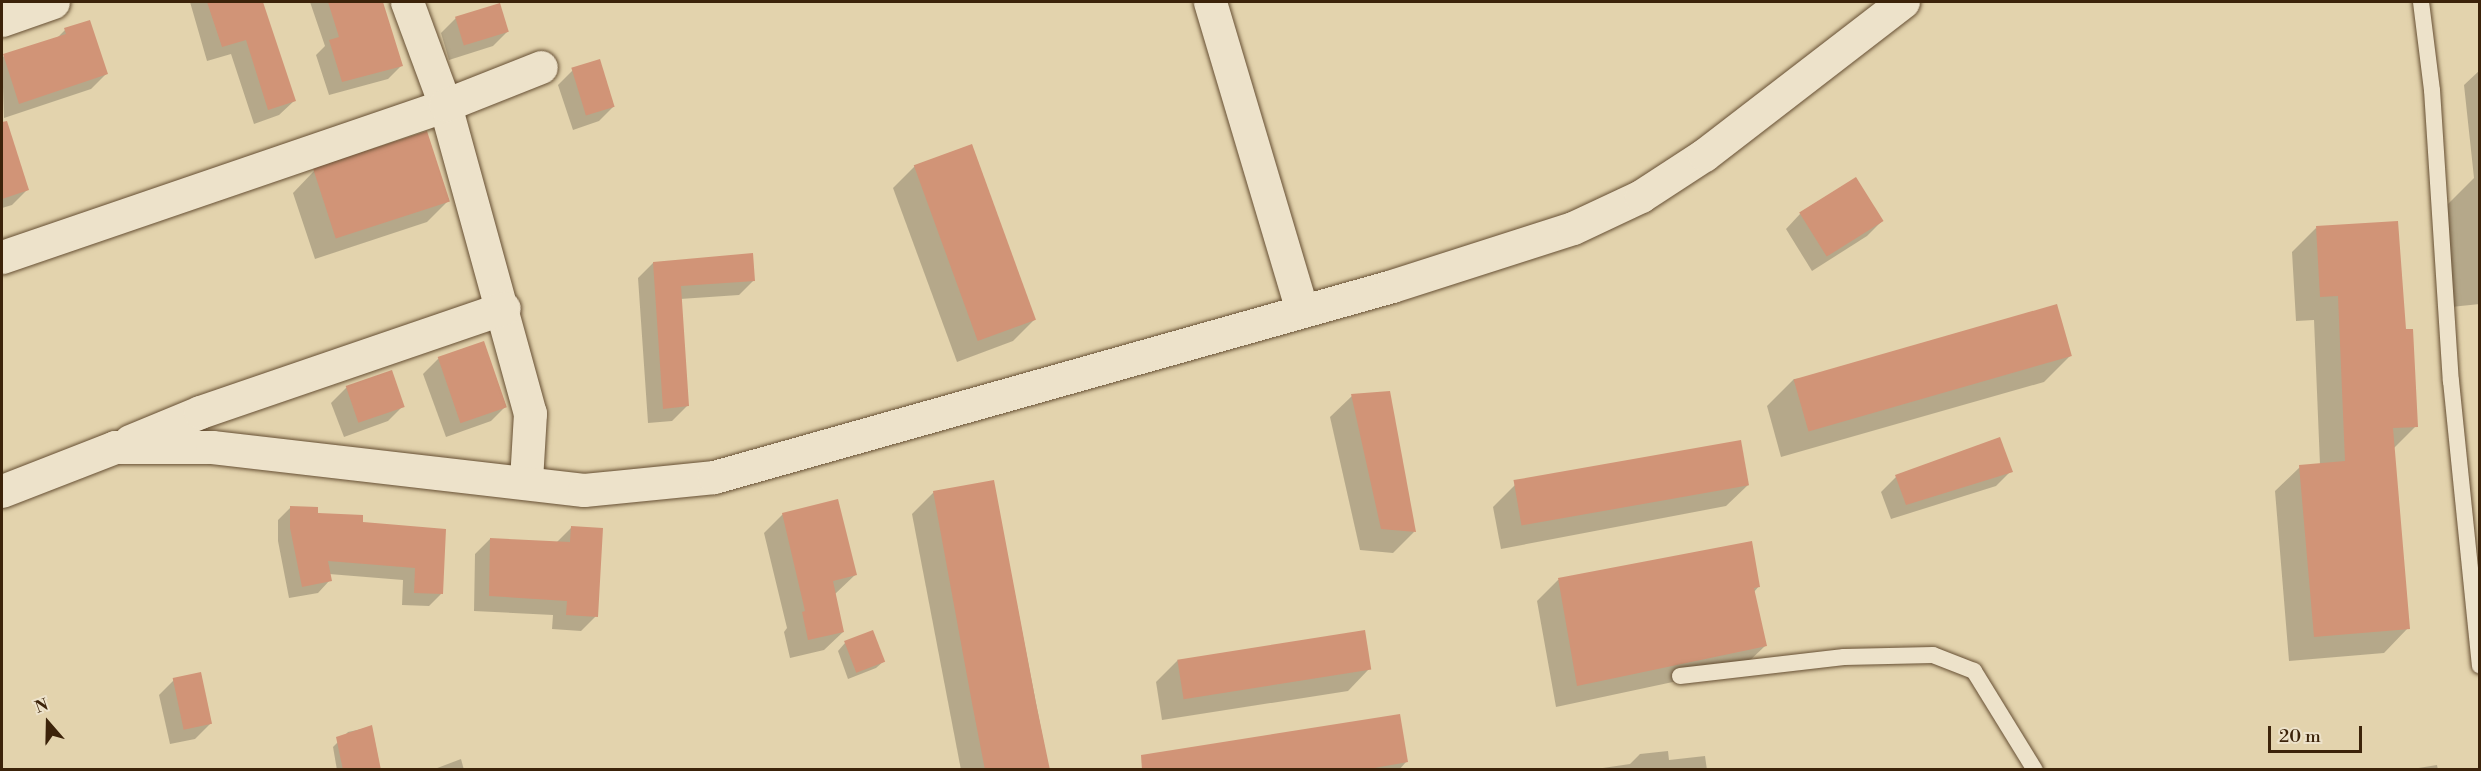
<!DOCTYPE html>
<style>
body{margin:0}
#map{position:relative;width:2481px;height:771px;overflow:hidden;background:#e3d3ad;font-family:"Libre Bodoni",serif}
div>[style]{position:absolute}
.shadow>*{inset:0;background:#0003}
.building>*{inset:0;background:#d19477;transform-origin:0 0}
.roads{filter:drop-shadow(0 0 2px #664f33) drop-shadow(0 0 2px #664f33)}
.lane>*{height:16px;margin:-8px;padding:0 8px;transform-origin:8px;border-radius:8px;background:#ede2ca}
.street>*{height:33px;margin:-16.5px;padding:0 16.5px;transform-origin:16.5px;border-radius:16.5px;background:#ede2ca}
span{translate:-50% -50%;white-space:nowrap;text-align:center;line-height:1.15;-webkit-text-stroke:4.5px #ede2ca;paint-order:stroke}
.frame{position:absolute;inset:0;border:3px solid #3c230a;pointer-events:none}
.north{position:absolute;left:18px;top:693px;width:60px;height:60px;-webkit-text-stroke:4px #ede2ca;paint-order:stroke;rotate:340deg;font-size:16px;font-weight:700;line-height:24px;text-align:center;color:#3c230a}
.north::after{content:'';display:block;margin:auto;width:21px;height:27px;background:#3c230a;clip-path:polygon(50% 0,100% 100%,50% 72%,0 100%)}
.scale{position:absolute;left:2268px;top:726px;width:94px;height:27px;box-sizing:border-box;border:3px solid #3c230a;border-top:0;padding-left:8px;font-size:18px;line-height:21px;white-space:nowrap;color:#3c230a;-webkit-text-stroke:4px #ede2ca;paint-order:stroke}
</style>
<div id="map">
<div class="shadow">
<div style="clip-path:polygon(190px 2px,262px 2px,294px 101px,279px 115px,254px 124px,231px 54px,207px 61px)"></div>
<div style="clip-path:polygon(310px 2px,356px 2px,363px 23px,402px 65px,388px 79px,329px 95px,316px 55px,325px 46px)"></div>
<div style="clip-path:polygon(456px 18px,508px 31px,493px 46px,449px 60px,441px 33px)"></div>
<div style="clip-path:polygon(65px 30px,106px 74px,91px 89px,4px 118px,2px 57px,56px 39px)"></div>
<div style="clip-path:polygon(573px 70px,614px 106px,599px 121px,573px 130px,558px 85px)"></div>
<div style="clip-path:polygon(2480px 70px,2480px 304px,2451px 307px,2443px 209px,2474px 178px,2464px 85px)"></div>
<div style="clip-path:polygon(7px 128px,27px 190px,12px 205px,2px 208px,2px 130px)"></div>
<div style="clip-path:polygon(915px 166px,1034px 320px,1013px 341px,957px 362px,893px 188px)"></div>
<div style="clip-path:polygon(314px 171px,448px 201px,427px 222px,315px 259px,293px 193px)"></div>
<div style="clip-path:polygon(1856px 179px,1882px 221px,1867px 236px,1812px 271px,1786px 229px,1800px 214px)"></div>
<div style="clip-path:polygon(2316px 228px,2404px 331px,2416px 426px,2393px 449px,2408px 628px,2384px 653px,2289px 661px,2275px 491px,2300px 467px,2320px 465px,2314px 320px,2296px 321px,2292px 252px)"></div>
<div style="clip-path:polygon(653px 263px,754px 280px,739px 295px,680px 299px,687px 406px,672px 421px,648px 423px,638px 278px)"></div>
<div style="clip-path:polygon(483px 343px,506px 406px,491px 421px,446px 437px,423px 374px,438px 359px)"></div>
<div style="clip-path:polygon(2071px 355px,2044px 382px,1781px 457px,1767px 406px,1794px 379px)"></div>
<div style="clip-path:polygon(391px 372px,403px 406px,388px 421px,344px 437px,331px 403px,346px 388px)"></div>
<div style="clip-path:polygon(1352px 396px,1414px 532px,1393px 553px,1360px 550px,1330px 417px)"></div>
<div style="clip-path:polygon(2011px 471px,1996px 486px,1891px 519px,1881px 492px,1896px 477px)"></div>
<div style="clip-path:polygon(993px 482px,1049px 770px,961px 770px,912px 514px,934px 492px)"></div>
<div style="clip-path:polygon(1515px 485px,1748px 485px,1726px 506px,1501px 549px,1493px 507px)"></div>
<div style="clip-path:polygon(291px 507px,361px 523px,445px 530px,441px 594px,429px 606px,402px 605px,403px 580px,329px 574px,330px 580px,318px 593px,289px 598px,278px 541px,278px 520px)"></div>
<div style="clip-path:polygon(783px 514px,855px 575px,835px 594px,843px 632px,824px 650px,790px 658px,784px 632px,787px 628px,764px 533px)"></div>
<div style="clip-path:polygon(572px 527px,596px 616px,581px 631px,552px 629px,553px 615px,474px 611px,475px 554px,490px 539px,556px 543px)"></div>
<div style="clip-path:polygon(1558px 580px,1759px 586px,1754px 592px,1765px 646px,1743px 667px,1556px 707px,1537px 601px)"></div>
<div style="clip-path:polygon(845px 643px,884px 661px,876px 668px,848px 679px,838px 651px)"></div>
<div style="clip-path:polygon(1178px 660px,1369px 669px,1348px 691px,1162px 720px,1156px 682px)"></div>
<div style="clip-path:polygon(174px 680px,210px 724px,195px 739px,170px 744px,159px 695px)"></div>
<div style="clip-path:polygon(371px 727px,380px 770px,337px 770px,333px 747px,348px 732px)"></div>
<div style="clip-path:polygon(1668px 751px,1669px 760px,1705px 756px,1707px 770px,1589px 770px,1630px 764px,1640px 754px)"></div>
<div style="clip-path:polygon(461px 759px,464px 770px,432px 770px)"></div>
<div style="clip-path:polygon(1406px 762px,1399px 770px,1163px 770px)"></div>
<div style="clip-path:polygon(2437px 765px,2438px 770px,2406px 770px)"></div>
</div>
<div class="building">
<div style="clip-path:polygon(207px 2px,263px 2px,296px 101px,268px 110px,246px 40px,222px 47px)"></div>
<div style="clip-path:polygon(328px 2px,383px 2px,403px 66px,342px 82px,329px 40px,339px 37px)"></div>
<div style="left:500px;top:3px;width:30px;height:47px;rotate:73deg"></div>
<div style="clip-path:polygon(90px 20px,108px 74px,19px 104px,3px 54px,66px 34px,64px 28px)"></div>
<div style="left:600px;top:59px;width:50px;height:30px;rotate:73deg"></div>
<div style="clip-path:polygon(7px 121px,29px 190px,2px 199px,2px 122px)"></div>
<div style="left:427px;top:131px;width:74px;height:120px;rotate:72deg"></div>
<div style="left:972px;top:144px;width:187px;height:62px;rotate:70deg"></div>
<div style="left:1856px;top:177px;width:52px;height:67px;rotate:58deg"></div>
<div style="clip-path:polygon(2398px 221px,2406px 329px,2413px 329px,2418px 427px,2393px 428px,2410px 629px,2314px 637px,2299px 465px,2345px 461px,2338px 296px,2320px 297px,2316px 226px)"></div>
<div style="clip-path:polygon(753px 253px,755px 281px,681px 286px,689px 406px,663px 409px,653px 262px)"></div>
<div style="left:2057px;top:304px;width:54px;height:274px;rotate:74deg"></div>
<div style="left:484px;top:341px;width:70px;height:49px;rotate:71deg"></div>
<div style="left:392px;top:370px;width:39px;height:49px;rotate:71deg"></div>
<div style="clip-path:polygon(1390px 391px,1416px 532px,1381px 529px,1351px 394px)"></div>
<div style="clip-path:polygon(2000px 437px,2013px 472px,1906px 505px,1895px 475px)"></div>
<div style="left:1741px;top:440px;width:46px;height:231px;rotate:80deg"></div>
<div style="clip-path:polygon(994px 480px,1036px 703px,1050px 770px,985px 770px,972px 703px,933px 491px)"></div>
<div style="clip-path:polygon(838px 499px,857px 575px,833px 581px,844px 632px,808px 640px,802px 612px,805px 611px,782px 513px)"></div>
<div style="clip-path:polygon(290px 506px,318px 507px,318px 513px,363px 515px,363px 522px,446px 529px,443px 594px,414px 593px,415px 568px,328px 561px,332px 581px,302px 587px,290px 528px)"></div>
<div style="clip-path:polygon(571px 526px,603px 528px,598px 617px,566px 615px,567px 601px,489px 596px,490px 538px,570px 542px)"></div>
<div style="clip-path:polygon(1752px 541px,1760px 587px,1754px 588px,1767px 646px,1577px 686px,1558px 578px)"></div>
<div style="left:873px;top:630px;width:34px;height:31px;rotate:69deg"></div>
<div style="left:1365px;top:630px;width:40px;height:190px;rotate:81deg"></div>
<div style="left:201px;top:672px;width:53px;height:29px;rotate:78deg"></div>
<div style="clip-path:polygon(1400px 714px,1408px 762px,1363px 770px,1142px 770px,1141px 755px)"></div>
<div style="clip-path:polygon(372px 725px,381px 770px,343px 770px,336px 737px)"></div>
</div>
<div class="roads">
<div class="lane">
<div style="left:2421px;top:2px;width:89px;rotate:82.9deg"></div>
<div style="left:2432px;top:90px;width:292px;rotate:86.3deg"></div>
<div style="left:2451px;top:381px;width:286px;rotate:84.2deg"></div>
<div style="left:1680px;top:676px;width:165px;rotate:-6.6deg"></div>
<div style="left:1844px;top:657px;width:89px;rotate:-1.3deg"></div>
<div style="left:1933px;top:655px;width:44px;rotate:21.3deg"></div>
<div style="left:1974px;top:671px;width:116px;rotate:58.4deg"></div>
</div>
<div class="street">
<div style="left:407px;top:2px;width:110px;rotate:69.7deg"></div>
<div style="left:445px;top:105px;width:320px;rotate:74.6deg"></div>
<div style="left:530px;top:413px;width:68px;rotate:93.4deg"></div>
<div style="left:1210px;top:2px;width:322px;rotate:73.4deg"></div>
<div style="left:2px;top:20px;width:54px;rotate:-19.4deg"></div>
<div style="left:2px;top:257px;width:468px;rotate:-18.9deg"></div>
<div style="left:445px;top:105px;width:103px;rotate:-21.6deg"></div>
<div style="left:130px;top:441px;width:76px;rotate:-22.5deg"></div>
<div style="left:200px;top:412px;width:321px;rotate:-18.9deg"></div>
<div style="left:2px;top:491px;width:121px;rotate:-21.3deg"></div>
<div style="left:115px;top:447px;width:97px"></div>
<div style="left:212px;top:447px;width:374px;rotate:6.6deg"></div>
<div style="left:584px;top:490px;width:131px;rotate:-5.7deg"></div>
<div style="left:714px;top:477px;width:704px;rotate:-15.73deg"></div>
<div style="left:1392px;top:286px;width:190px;rotate:-17.8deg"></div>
<div style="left:1573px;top:228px;width:75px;rotate:-25.2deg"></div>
<div style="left:1641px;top:196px;width:75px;rotate:-33.1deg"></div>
<div style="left:1704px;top:155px;width:251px;rotate:-37.6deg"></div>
</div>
</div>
<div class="frame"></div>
<div class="north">N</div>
<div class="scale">20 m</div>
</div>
